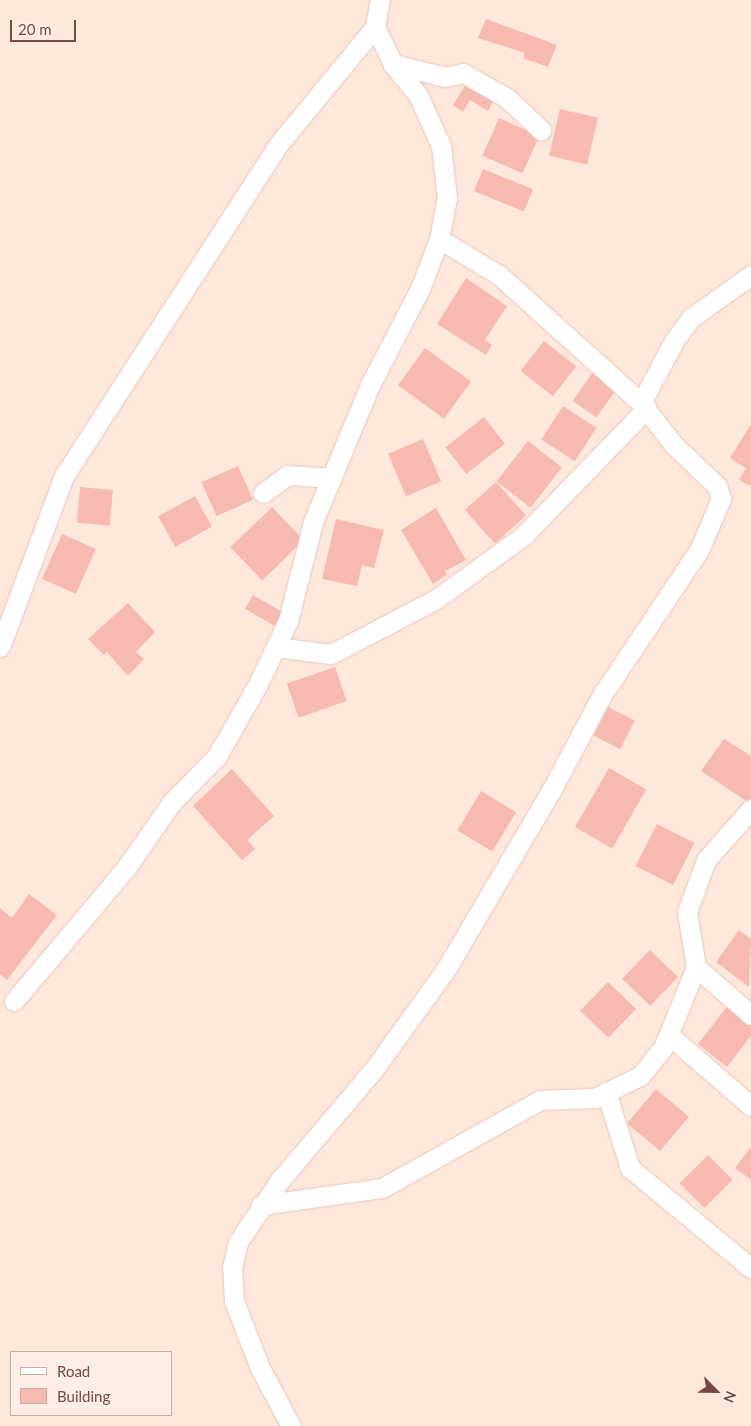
<!DOCTYPE html>
<style>
body{margin:0}
#map{position:relative;width:751px;height:1426px;overflow:hidden;background:#fee8dc;font-family:Lato,sans-serif}
div>[style]{position:absolute}
.building>*{inset:0;background:#f6bab1;transform-origin:0 0}
.roads{filter:drop-shadow(0 0 1px #e8c6bd) drop-shadow(0 0 1px #e8c6bd)}
.street>*{height:19px;margin:-9.5px;padding:0 9.5px;transform-origin:9.5px;border-radius:9.5px;background:#fff}
span{translate:-50% -50%;white-space:nowrap;text-align:center;line-height:1.15;-webkit-text-stroke:4px #ffeee5;paint-order:stroke}
.legend{position:absolute;left:10px;top:1351px;width:162px;height:65px;box-sizing:border-box;background:#ffeee5;border:1px solid #c8aca4;margin:0;padding:6px 9px;list-style:none;font-size:15px;color:#754843}
.legend li{display:flex;align-items:center;gap:10px;height:25px}
.legend b{width:25px;border:1px solid #c8aca4}
.north{position:absolute;left:691px;top:1366px;width:50px;height:50px;-webkit-text-stroke:4px #ffeee5;paint-order:stroke;rotate:113deg;font-size:14px;font-weight:700;line-height:20px;text-align:center;color:#754843}
.north::after{content:'';display:block;margin:auto;width:18px;height:22px;background:#754843;clip-path:polygon(50% 0,100% 100%,50% 72%,0 100%)}
.scale{position:absolute;left:10px;top:20px;width:66px;height:22px;box-sizing:border-box;border:2px solid #754843;border-top:0;padding-left:6px;font-size:15px;line-height:18px;white-space:nowrap;color:#754843;-webkit-text-stroke:4px #ffeee5;paint-order:stroke}
</style>
<div id="map">
<div class="building">
<div style="clip-path:polygon(486px 19px,557px 45px,548px 67px,523px 58px,525px 53px,478px 38px)"></div>
<div style="clip-path:polygon(467px 82px,495px 97px,488px 111px,470px 100px,463px 112px,453px 105px)"></div>
<div style="left:560px;top:109px;width:39px;height:48px;rotate:13deg"></div>
<div style="left:499px;top:118px;width:44px;height:41px;rotate:24deg"></div>
<div style="left:483px;top:169px;width:54px;height:24px;rotate:22deg"></div>
<div style="clip-path:polygon(466px 278px,507px 306px,485px 340px,492px 345px,486px 355px,437px 324px)"></div>
<div style="left:544px;top:341px;width:41px;height:38px;rotate:38deg"></div>
<div style="left:425px;top:348px;width:57px;height:46px;rotate:36deg"></div>
<div style="left:595px;top:369px;width:29px;height:39px;rotate:35deg"></div>
<div style="left:563px;top:406px;width:40px;height:40px;rotate:33deg"></div>
<div style="left:484px;top:417px;width:34px;height:49px;rotate:52deg"></div>
<div style="clip-path:polygon(751px 424px,751px 486px,739px 480px,746px 468px,730px 458px)"></div>
<div style="left:423px;top:439px;width:46px;height:38px;rotate:67deg"></div>
<div style="left:528px;top:441px;width:43px;height:51px;rotate:38deg"></div>
<div style="left:238px;top:466px;width:37px;height:40px;rotate:66deg"></div>
<div style="left:496px;top:482px;width:45px;height:42px;rotate:48deg"></div>
<div style="left:80px;top:487px;width:33px;height:36px;rotate:5deg"></div>
<div style="left:195px;top:496px;width:35px;height:42px;rotate:61deg"></div>
<div style="left:272px;top:507px;width:46px;height:58px;rotate:46deg"></div>
<div style="clip-path:polygon(436px 508px,466px 560px,445px 571px,447px 575px,433px 584px,401px 530px)"></div>
<div style="clip-path:polygon(336px 519px,384px 530px,374px 568px,362px 565px,357px 586px,322px 579px)"></div>
<div style="left:62px;top:534px;width:37px;height:49px;rotate:24deg"></div>
<div style="left:253px;top:595px;width:34px;height:16px;rotate:30deg"></div>
<div style="clip-path:polygon(128px 603px,155px 632px,136px 652px,144px 659px,128px 676px,107px 652px,104px 655px,88px 639px)"></div>
<div style="left:335px;top:667px;width:36px;height:51px;rotate:71deg"></div>
<div style="left:608px;top:707px;width:30px;height:32px;rotate:27deg"></div>
<div style="clip-path:polygon(724px 739px,751px 756px,751px 798px,748px 802px,701px 771px)"></div>
<div style="left:609px;top:768px;width:43px;height:68px;rotate:30deg"></div>
<div style="clip-path:polygon(232px 769px,274px 816px,247px 840px,255px 849px,242px 860px,193px 806px)"></div>
<div style="left:481px;top:791px;width:41px;height:46px;rotate:31deg"></div>
<div style="left:657px;top:824px;width:42px;height:47px;rotate:27deg"></div>
<div style="clip-path:polygon(29px 894px,57px 915px,7px 980px,0 974px,0 908px,12px 918px)"></div>
<div style="clip-path:polygon(739px 930px,751px 939px,749px 987px,716px 962px)"></div>
<div style="left:650px;top:950px;width:39px;height:40px;rotate:44deg"></div>
<div style="left:608px;top:982px;width:39px;height:40px;rotate:44deg"></div>
<div style="clip-path:polygon(729px 1004px,751px 1022px,751px 1036px,727px 1067px,698px 1044px)"></div>
<div style="left:656px;top:1089px;width:43px;height:45px;rotate:40deg"></div>
<div style="clip-path:polygon(751px 1147px,751px 1180px,735px 1168px)"></div>
<div style="left:708px;top:1155px;width:35px;height:40px;rotate:45deg"></div>
</div>
<div class="roads">
<div class="street">
<div style="left:393px;top:64px;width:54px;rotate:14deg"></div>
<div style="left:445px;top:77px;width:18px;rotate:-13deg"></div>
<div style="left:463px;top:73px;width:51px;rotate:29.6deg"></div>
<div style="left:507px;top:98px;width:47px;rotate:43.3deg"></div>
<div style="left:439px;top:239px;width:70px;rotate:31deg"></div>
<div style="left:499px;top:275px;width:191px;rotate:42deg"></div>
<div style="left:263px;top:493px;width:31px;rotate:-36deg"></div>
<div style="left:288px;top:475px;width:44px;rotate:3.9deg"></div>
<div style="left:0;top:647px;width:183px;rotate:-69.5deg"></div>
<div style="left:64px;top:476px;width:394px;rotate:-57.1deg"></div>
<div style="left:278px;top:145px;width:153px;rotate:-50.6deg"></div>
<div style="left:276px;top:647px;width:55px;rotate:7.3deg"></div>
<div style="left:331px;top:654px;width:119px;rotate:-27.6deg"></div>
<div style="left:436px;top:599px;width:107px;rotate:-35.9deg"></div>
<div style="left:523px;top:536px;width:178px;rotate:-45.9deg"></div>
<div style="left:696px;top:967px;width:73px;rotate:41.1deg"></div>
<div style="left:14px;top:1001px;width:174px;rotate:-49.9deg"></div>
<div style="left:126px;top:868px;width:80px;rotate:-55.1deg"></div>
<div style="left:172px;top:802px;width:64px;rotate:-45.6deg"></div>
<div style="left:217px;top:756px;width:81px;rotate:-60.3deg"></div>
<div style="left:257px;top:686px;width:72px;rotate:-64.5deg"></div>
<div style="left:288px;top:621px;width:102px;rotate:-75.8deg"></div>
<div style="left:313px;top:522px;width:151px;rotate:-67.4deg"></div>
<div style="left:371px;top:383px;width:106px;rotate:-62.5deg"></div>
<div style="left:420px;top:289px;width:53px;rotate:-69.2deg"></div>
<div style="left:439px;top:239px;width:42px;rotate:-79deg"></div>
<div style="left:447px;top:198px;width:52px;rotate:-96.6deg"></div>
<div style="left:441px;top:146px;width:56px;rotate:-114.3deg"></div>
<div style="left:418px;top:95px;width:40px;rotate:-129deg"></div>
<div style="left:393px;top:64px;width:41px;rotate:-115.9deg"></div>
<div style="left:375px;top:27px;width:27px;rotate:-80deg"></div>
<div style="left:669px;top:1035px;width:108px;rotate:40.9deg"></div>
<div style="left:606px;top:1092px;width:80px;rotate:72.5deg"></div>
<div style="left:630px;top:1168px;width:157px;rotate:39.6deg"></div>
<div style="left:261px;top:1205px;width:122px;rotate:-8deg"></div>
<div style="left:382px;top:1188px;width:181px;rotate:-29.1deg"></div>
<div style="left:540px;top:1100px;width:55px;rotate:-2.1deg"></div>
<div style="left:595px;top:1098px;width:50px;rotate:-26.1deg"></div>
<div style="left:640px;top:1076px;width:36px;rotate:-51deg"></div>
<div style="left:663px;top:1048px;width:87px;rotate:-67.8deg"></div>
<div style="left:696px;top:967px;width:56px;rotate:-99.3deg"></div>
<div style="left:687px;top:912px;width:55px;rotate:-69.9deg"></div>
<div style="left:706px;top:860px;width:68px;rotate:-48.6deg"></div>
<div style="left:291px;top:1426px;width:66px;rotate:-118.1deg"></div>
<div style="left:260px;top:1368px;width:72px;rotate:-111.2deg"></div>
<div style="left:234px;top:1301px;width:33px;rotate:-93deg"></div>
<div style="left:232px;top:1268px;width:27px;rotate:-77deg"></div>
<div style="left:238px;top:1242px;width:75px;rotate:-55.9deg"></div>
<div style="left:280px;top:1180px;width:145px;rotate:-49.7deg"></div>
<div style="left:374px;top:1069px;width:123px;rotate:-54.2deg"></div>
<div style="left:446px;top:969px;width:209px;rotate:-59.5deg"></div>
<div style="left:552px;top:789px;width:106px;rotate:-62deg"></div>
<div style="left:602px;top:695px;width:174px;rotate:-56.2deg"></div>
<div style="left:699px;top:550px;width:56px;rotate:-66.7deg"></div>
<div style="left:721px;top:499px;width:14px;rotate:-107deg"></div>
<div style="left:717px;top:486px;width:59px;rotate:-136.4deg"></div>
<div style="left:674px;top:445px;width:53px;rotate:-128.2deg"></div>
<div style="left:641px;top:403px;width:70px;rotate:-62deg"></div>
<div style="left:674px;top:341px;width:29px;rotate:-54deg"></div>
<div style="left:691px;top:318px;width:74px;rotate:-35.6deg"></div>
</div>
</div>
<ul class="legend">
<li><b style="height:6px;background:#fff"></b>Road</li>
<li><b style="height:14px;background:#f6bab1"></b>Building</li>
</ul>
<div class="north">N</div>
<div class="scale">20 m</div>
</div>
